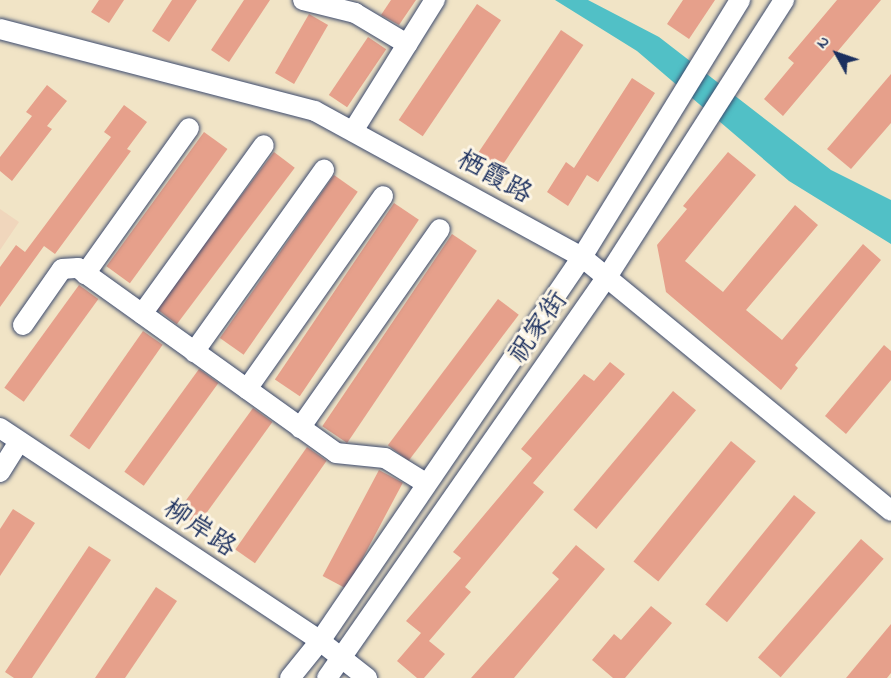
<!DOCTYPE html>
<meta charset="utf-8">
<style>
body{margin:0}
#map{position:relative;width:891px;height:678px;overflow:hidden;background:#f1e4c6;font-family:"Indie Flower","LXGW WenKai TC",sans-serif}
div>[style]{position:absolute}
.built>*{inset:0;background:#f0d6bc}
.water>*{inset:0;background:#51c0c6}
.building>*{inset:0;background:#e6a08b;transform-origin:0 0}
.roads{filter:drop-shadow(0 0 2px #3b4a6e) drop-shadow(0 0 2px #3b4a6e)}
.minor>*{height:20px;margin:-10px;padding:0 10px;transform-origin:10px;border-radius:10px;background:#fff}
span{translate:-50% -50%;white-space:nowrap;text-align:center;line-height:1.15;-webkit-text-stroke:6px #fcf5e5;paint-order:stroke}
.street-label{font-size:27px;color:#1b2f5e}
.north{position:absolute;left:807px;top:24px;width:60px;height:60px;-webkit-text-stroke:4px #fcf5e5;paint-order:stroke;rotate:310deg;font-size:16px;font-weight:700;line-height:24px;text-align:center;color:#1b2f5e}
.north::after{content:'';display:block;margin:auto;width:21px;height:27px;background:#1b2f5e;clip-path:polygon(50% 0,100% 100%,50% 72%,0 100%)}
</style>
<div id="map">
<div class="built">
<div style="clip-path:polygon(0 209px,19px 222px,0 250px)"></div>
</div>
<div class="water">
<div style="clip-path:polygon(555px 0,588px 0,659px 37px,831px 170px,891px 200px,891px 244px,789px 181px,637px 51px)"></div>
</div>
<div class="building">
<div style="clip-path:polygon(99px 0,124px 0,109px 23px,91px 12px)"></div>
<div style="clip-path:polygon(172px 0,197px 0,169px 42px,152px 31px)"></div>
<div style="clip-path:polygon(244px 0,270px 0,229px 62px,211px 50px)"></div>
<div style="clip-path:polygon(391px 0,416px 0,399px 25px,381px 15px)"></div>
<div style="clip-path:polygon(683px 0,715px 0,689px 39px,667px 24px)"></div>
<div style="clip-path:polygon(837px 0,881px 0,783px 116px,764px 99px,794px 63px,788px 58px)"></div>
<div style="left:477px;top:4px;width:29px;height:140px;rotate:34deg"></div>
<div style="left:309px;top:14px;width:22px;height:68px;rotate:30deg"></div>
<div style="left:561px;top:30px;width:27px;height:157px;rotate:34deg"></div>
<div style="left:368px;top:37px;width:22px;height:70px;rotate:34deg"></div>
<div style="clip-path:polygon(891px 74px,891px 123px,851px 169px,827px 149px)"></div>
<div style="clip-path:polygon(632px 78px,655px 93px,598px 182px,587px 175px,568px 206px,547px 192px,566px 162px,574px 168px)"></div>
<div style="clip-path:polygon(47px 85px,67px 101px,47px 126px,52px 129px,12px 181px,0 171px,0 157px,32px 116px,26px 112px)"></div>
<div style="clip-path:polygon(124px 105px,147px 122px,127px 149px,131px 151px,55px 254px,44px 246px,0 307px,0 267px,16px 245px,25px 252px,111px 137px,104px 132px)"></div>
<div style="left:204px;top:132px;width:29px;height:166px;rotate:36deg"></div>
<div style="left:274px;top:152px;width:26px;height:196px;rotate:37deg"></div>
<div style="clip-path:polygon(728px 152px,756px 175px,685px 261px,723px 292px,795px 205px,818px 225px,746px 310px,782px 340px,863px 244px,881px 260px,795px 365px,798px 368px,781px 390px,666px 292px,657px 245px,687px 209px,683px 206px)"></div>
<div style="left:334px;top:175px;width:29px;height:199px;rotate:35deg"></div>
<div style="left:394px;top:203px;width:30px;height:213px;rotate:34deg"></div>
<div style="left:452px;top:234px;width:30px;height:232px;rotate:34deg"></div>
<div style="left:79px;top:285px;width:24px;height:127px;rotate:36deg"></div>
<div style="left:498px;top:299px;width:26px;height:183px;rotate:37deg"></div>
<div style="left:143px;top:331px;width:24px;height:128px;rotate:35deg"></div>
<div style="clip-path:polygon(884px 345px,891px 351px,891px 380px,846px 434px,825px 416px)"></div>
<div style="clip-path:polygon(610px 362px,625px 374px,533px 483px,544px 492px,465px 587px,471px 592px,429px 641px,445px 654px,424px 678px,417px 678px,397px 661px,421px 633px,406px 621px,461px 558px,453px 552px,532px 458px,521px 449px,584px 374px,594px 381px)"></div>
<div style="left:199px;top:369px;width:24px;height:127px;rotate:36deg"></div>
<div style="left:673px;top:391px;width:30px;height:155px;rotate:40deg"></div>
<div style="left:253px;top:408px;width:24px;height:128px;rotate:36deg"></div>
<div style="left:731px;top:441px;width:32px;height:155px;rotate:39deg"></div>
<div style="left:307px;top:447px;width:24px;height:125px;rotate:35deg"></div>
<div style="left:379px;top:470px;width:27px;height:120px;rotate:28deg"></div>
<div style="left:794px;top:495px;width:28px;height:141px;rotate:39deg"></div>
<div style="clip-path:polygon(13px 509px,35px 523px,0 576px,0 529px)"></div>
<div style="left:861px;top:539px;width:30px;height:157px;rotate:41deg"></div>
<div style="clip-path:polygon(576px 545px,605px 569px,514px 678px,471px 678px,559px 579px,552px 573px)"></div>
<div style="clip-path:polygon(89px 546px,111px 560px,32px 678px,14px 678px,5px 672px)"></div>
<div style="clip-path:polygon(156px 587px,177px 601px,125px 678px,95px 678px)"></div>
<div style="clip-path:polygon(651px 606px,672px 623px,625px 678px,613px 678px,592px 660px,614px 634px,621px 640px)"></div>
<div style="clip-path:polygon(891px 624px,891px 673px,887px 678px,846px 678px)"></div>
</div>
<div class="roads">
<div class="minor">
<div style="left:303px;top:0;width:54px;rotate:14deg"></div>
<div style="left:355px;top:13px;width:61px;rotate:30.8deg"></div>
<div style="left:0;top:29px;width:325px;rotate:14.6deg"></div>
<div style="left:315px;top:111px;width:304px;rotate:28.7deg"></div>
<div style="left:582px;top:257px;width:400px;rotate:39.4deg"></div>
<div style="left:353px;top:131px;width:155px;rotate:-58deg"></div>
<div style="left:85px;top:274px;width:179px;rotate:-54.5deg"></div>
<div style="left:142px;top:314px;width:208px;rotate:-54.2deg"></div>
<div style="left:23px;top:325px;width:68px;rotate:-55.1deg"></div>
<div style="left:62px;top:269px;width:16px;rotate:-4deg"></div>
<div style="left:78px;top:268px;width:317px;rotate:35.6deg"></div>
<div style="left:336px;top:453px;width:49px;rotate:5.8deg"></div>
<div style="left:385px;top:458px;width:49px;rotate:31.8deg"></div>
<div style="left:194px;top:352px;width:224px;rotate:-54.5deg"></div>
<div style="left:247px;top:389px;width:236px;rotate:-54.8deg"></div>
<div style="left:0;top:428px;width:384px;rotate:33.6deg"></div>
<div style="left:320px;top:641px;width:60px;rotate:38.2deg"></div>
<div style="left:300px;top:428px;width:243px;rotate:-54.9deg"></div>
<div style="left:0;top:472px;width:36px;rotate:-58deg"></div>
<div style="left:290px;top:678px;width:48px;rotate:-51deg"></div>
<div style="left:320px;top:641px;width:465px;rotate:-55.7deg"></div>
<div style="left:582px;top:257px;width:302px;rotate:-58.4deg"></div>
<div style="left:327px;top:678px;width:489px;rotate:-55.1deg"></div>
<div style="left:607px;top:277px;width:329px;rotate:-57.4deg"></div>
</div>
</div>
<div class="street-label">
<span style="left:494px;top:178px;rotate:29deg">栖霞路</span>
<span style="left:539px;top:328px;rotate:-55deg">祝家街</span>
<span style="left:199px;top:529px;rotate:34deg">柳岸路</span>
</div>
<div class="north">N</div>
</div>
